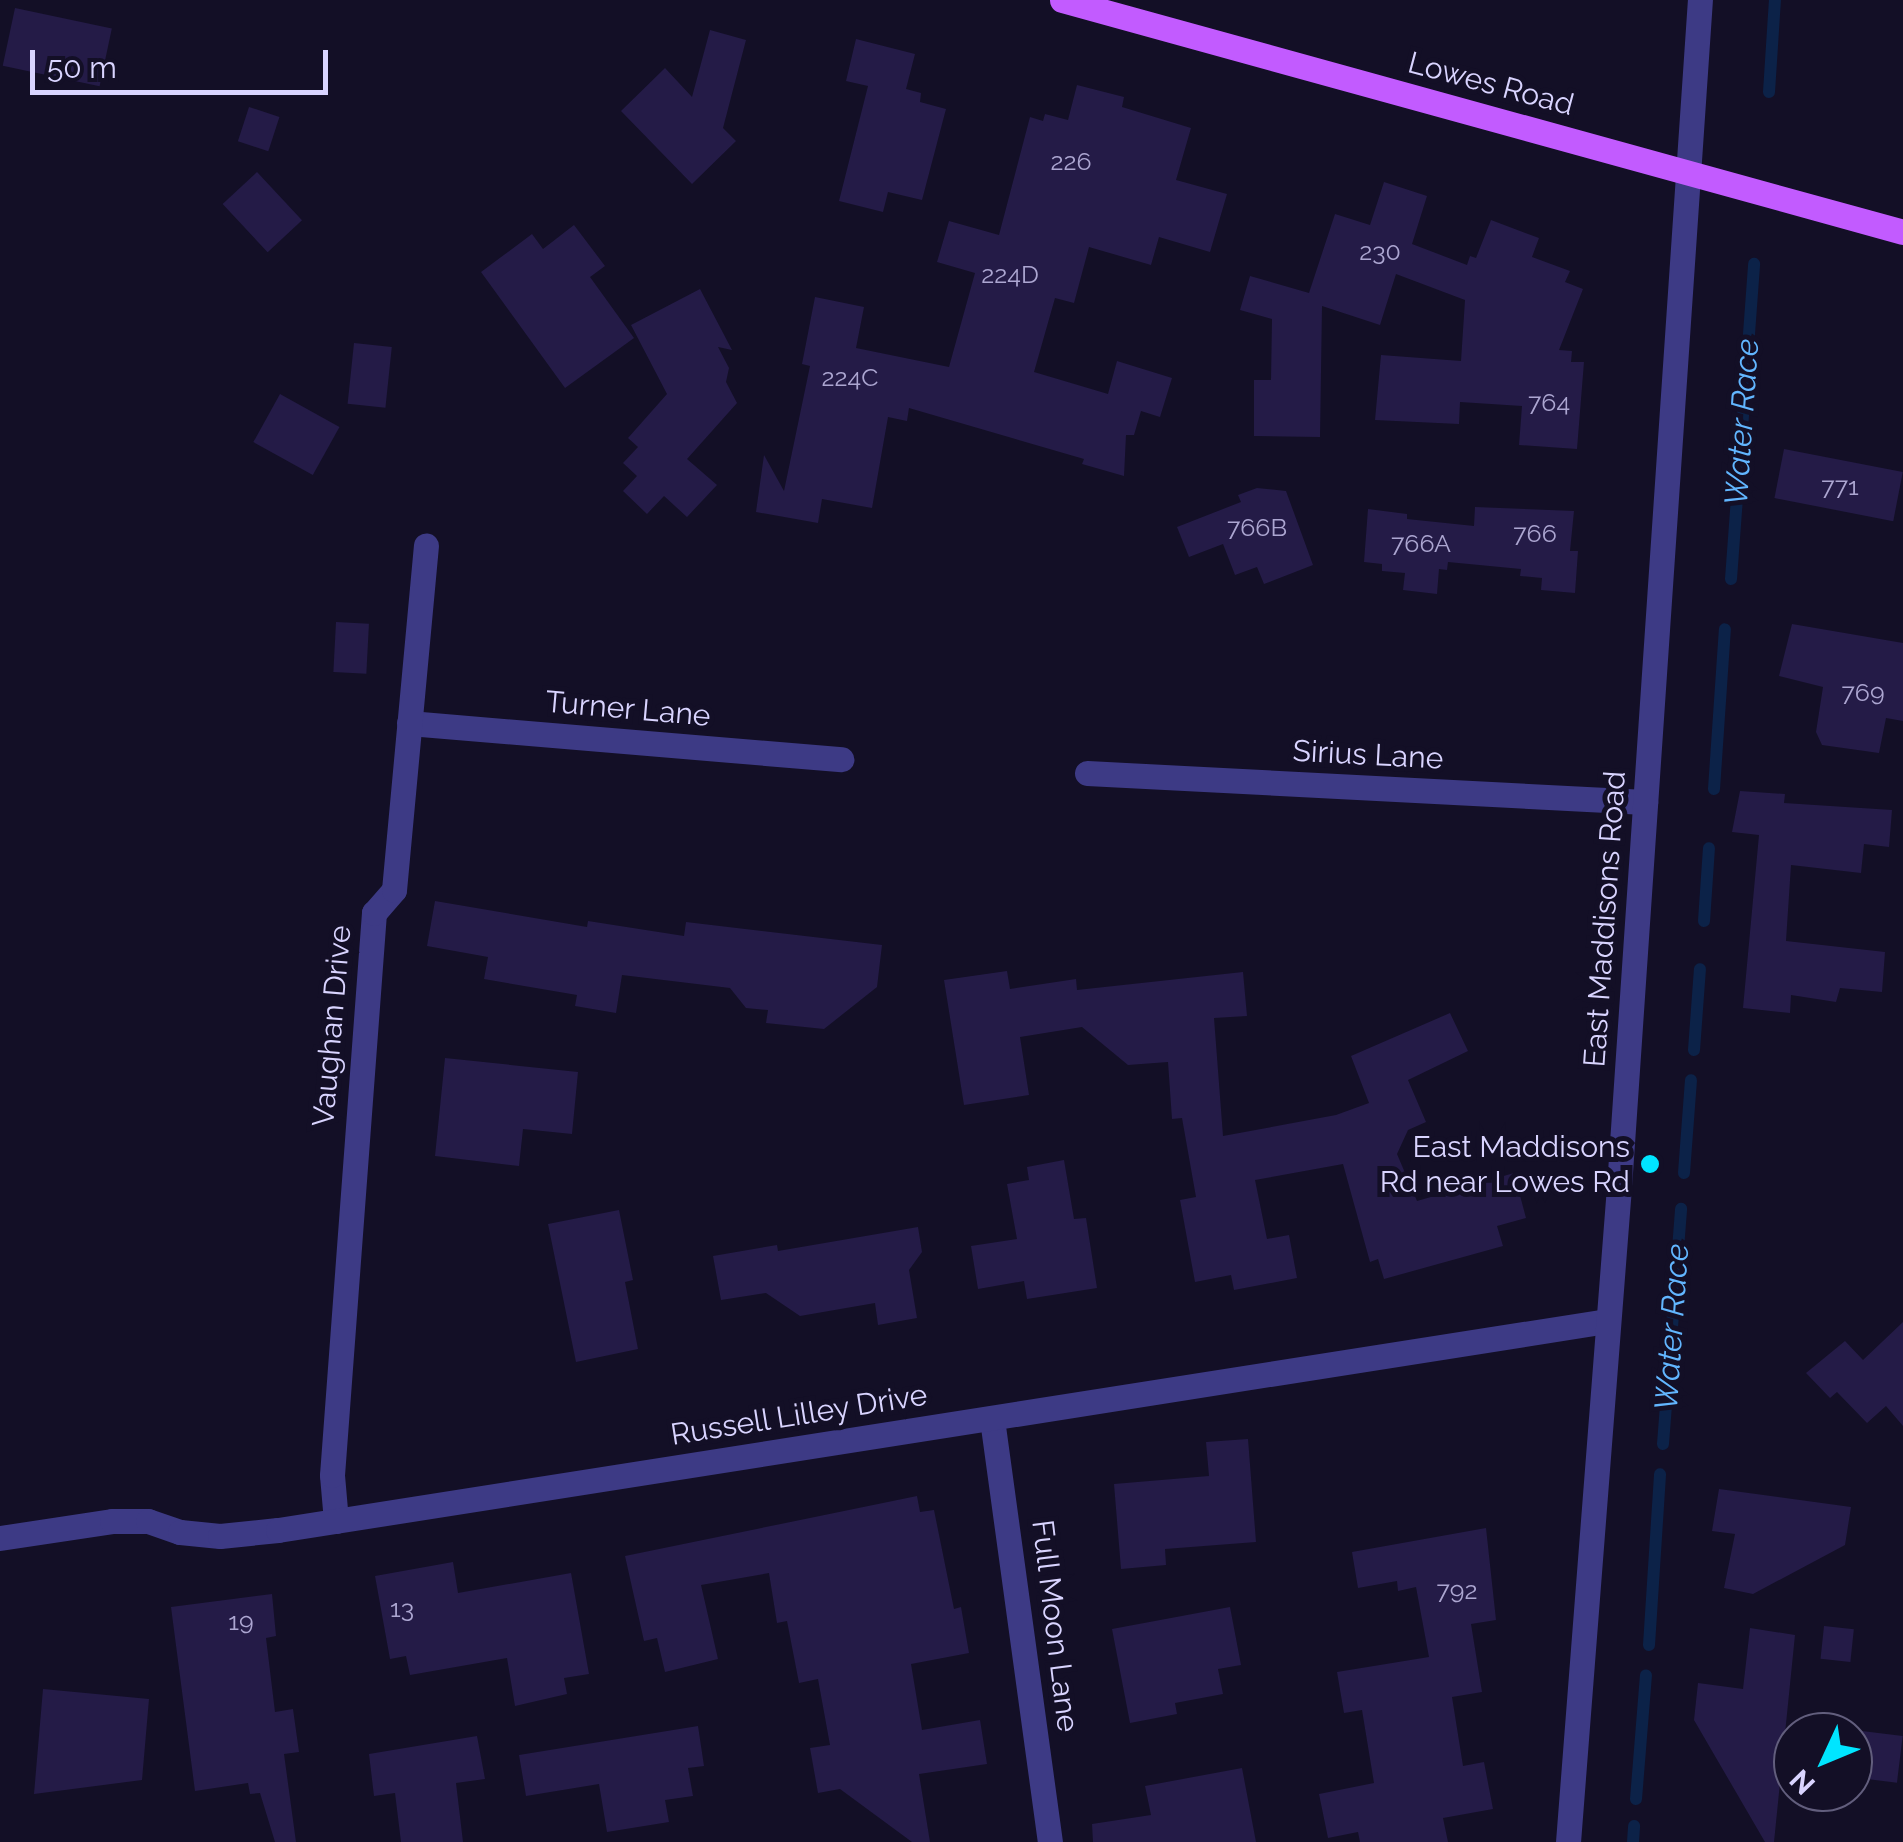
<!DOCTYPE html>
<style>
body{margin:0}
#map{position:relative;width:1903px;height:1842px;overflow:hidden;background:#130f26;font-family:Raleway,sans-serif}
div>[style]{position:absolute}
.stream>*{height:12px;margin:-6px;padding:0 6px;transform-origin:6px;border-radius:6px;background:#0c2248}
.building>*{inset:0;background:#241b47;transform-origin:0 0}
.minor>*{height:25px;margin:-12.5px;padding:0 12.5px;transform-origin:12.5px;border-radius:12.5px;background:#3d3a85}
.major>*{height:25px;margin:-12.5px;padding:0 12.5px;transform-origin:12.5px;border-radius:12.5px;background:#c25bff}
.dots>*{width:28px;height:28px;translate:-50% -50%;box-sizing:border-box;border:5px solid #130f26;border-radius:50%}
span{translate:-50% -50%;white-space:nowrap;text-align:center;line-height:1.15;-webkit-text-stroke:10px #130f26;paint-order:stroke}
.number-label{font-size:25px;color:#aca6d1}
.number-label span{-webkit-text-stroke-width:0}
.street-label{font-size:30px;color:#d9d4ff}
.poi-label{font-size:30px;color:#d9d4ff}
.right{translate:-100% -50%;text-align:right}
.water-label{font-size:32px;color:#62b6ff;font-style:italic}
.north{position:absolute;left:1773px;top:1712px;width:100px;height:100px;box-sizing:border-box;background:#130f26;border:2px solid #625e7d;border-radius:50%;rotate:226deg;font-size:28px;font-weight:700;line-height:40px;text-align:center;color:#d9d4ff}
.north::after{content:'';display:block;margin:auto;width:35px;height:45px;background:#00e5ff;clip-path:polygon(50% 0,100% 100%,50% 72%,0 100%)}
.scale{position:absolute;left:30px;top:50px;width:298px;height:45px;box-sizing:border-box;border:5px solid #d9d4ff;border-top:0;padding-left:12px;font-size:30px;line-height:35px;white-space:nowrap;color:#d9d4ff;-webkit-text-stroke:8px #130f26;paint-order:stroke}
</style>
<div id="map">
<div class="stream">
<div style="left:1769px;top:92px;width:92px;rotate:-86.3deg"></div>
<div style="left:1731px;top:579px;width:316px;rotate:-85.8deg"></div>
<div style="left:1714px;top:789px;width:160px;rotate:-86.1deg"></div>
<div style="left:1704px;top:921px;width:73px;rotate:-86.1deg"></div>
<div style="left:1694px;top:1050px;width:81px;rotate:-85.8deg"></div>
<div style="left:1684px;top:1173px;width:93px;rotate:-85.7deg"></div>
<div style="left:1663px;top:1444px;width:236px;rotate:-85.6deg"></div>
<div style="left:1649px;top:1645px;width:171px;rotate:-86.3deg"></div>
<div style="left:1636px;top:1799px;width:124px;rotate:-85.4deg"></div>
<div style="left:1633px;top:1842px;width:16px;rotate:-86deg"></div>
</div>
<div class="building">
<div style="left:15px;top:8px;width:99px;height:59px;rotate:12deg"></div>
<div style="clip-path:polygon(710px 30px,746px 40px,723px 128px,736px 141px,692px 184px,621px 111px,665px 68px,692px 97px)"></div>
<div style="clip-path:polygon(856px 39px,915px 54px,906px 89px,921px 93px,920px 102px,946px 109px,922px 200px,888px 192px,883px 212px,839px 201px,868px 86px,846px 81px)"></div>
<div style="clip-path:polygon(1077px 85px,1124px 97px,1122px 107px,1191px 128px,1176px 180px,1227px 194px,1210px 252px,1159px 237px,1151px 265px,1089px 247px,1074px 303px,1055px 298px,1034px 372px,1108px 394px,1117px 361px,1172px 378px,1160px 417px,1141px 411px,1134px 435px,1126px 435px,1124px 476px,1082px 464px,1084px 459px,909px 408px,907px 421px,888px 417px,872px 508px,822px 499px,818px 523px,756px 512px,764px 455px,784px 491px,810px 366px,802px 364px,815px 297px,864px 307px,856px 348px,949px 367px,975px 273px,937px 262px,949px 221px,999px 235px,1030px 117px,1043px 121px,1045px 114px,1068px 120px)"></div>
<div style="left:249px;top:107px;width:32px;height:36px;rotate:18deg"></div>
<div style="left:257px;top:172px;width:66px;height:47px;rotate:47deg"></div>
<div style="clip-path:polygon(1384px 182px,1427px 196px,1412px 244px,1467px 265px,1470px 256px,1476px 258px,1491px 220px,1539px 238px,1532px 257px,1570px 271px,1565px 282px,1583px 289px,1559px 350px,1572px 351px,1571px 362px,1584px 362px,1577px 449px,1519px 445px,1522px 406px,1460px 402px,1459px 424px,1375px 420px,1381px 355px,1461px 361px,1465px 300px,1396px 274px,1380px 325px,1322px 306px,1320px 437px,1254px 436px,1254px 380px,1271px 380px,1272px 319px,1240px 310px,1250px 276px,1309px 293px,1335px 214px,1370px 225px)"></div>
<div style="clip-path:polygon(574px 225px,605px 266px,590px 277px,634px 338px,565px 388px,481px 272px,532px 234px,543px 249px)"></div>
<div style="clip-path:polygon(700px 289px,732px 350px,718px 347px,729px 368px,726px 382px,737px 403px,687px 459px,717px 485px,687px 517px,664px 496px,647px 514px,623px 491px,637px 476px,623px 463px,638px 447px,628px 438px,667px 394px,631px 325px)"></div>
<div style="left:354px;top:343px;width:38px;height:61px;rotate:6deg"></div>
<div style="left:280px;top:394px;width:68px;height:55px;rotate:29deg"></div>
<div style="left:1784px;top:449px;width:121px;height:50px;rotate:11deg"></div>
<div style="clip-path:polygon(1257px 488px,1286px 491px,1313px 565px,1264px 584px,1257px 567px,1235px 575px,1223px 544px,1189px 557px,1177px 527px,1241px 502px,1238px 495px)"></div>
<div style="clip-path:polygon(1475px 507px,1574px 511px,1570px 551px,1578px 551px,1575px 593px,1541px 590px,1542px 578px,1520px 576px,1521px 569px,1448px 562px,1447px 570px,1439px 569px,1437px 594px,1403px 590px,1405px 573px,1382px 571px,1382px 564px,1364px 562px,1368px 509px,1407px 514px,1407px 519px,1474px 526px)"></div>
<div style="left:336px;top:622px;width:33px;height:50px;rotate:3deg"></div>
<div style="clip-path:polygon(1792px 624px,1903px 643px,1903px 721px,1886px 718px,1879px 753px,1822px 745px,1816px 732px,1823px 687px,1779px 676px)"></div>
<div style="clip-path:polygon(1740px 791px,1785px 794px,1784px 803px,1892px 810px,1889px 847px,1864px 844px,1861px 873px,1791px 865px,1786px 941px,1885px 952px,1882px 992px,1840px 988px,1836px 1002px,1791px 995px,1790px 1013px,1743px 1008px,1759px 835px,1732px 832px)"></div>
<div style="clip-path:polygon(435px 901px,587px 927px,588px 921px,684px 936px,686px 922px,882px 945px,877px 987px,824px 1029px,766px 1023px,768px 1010px,746px 1008px,730px 988px,622px 975px,616px 1013px,575px 1006px,577px 995px,484px 979px,488px 957px,427px 946px)"></div>
<div style="clip-path:polygon(1007px 971px,1010px 989px,1076px 979px,1077px 990px,1243px 972px,1247px 1016px,1214px 1018px,1223px 1136px,1336px 1115px,1369px 1103px,1351px 1056px,1450px 1013px,1468px 1051px,1408px 1080px,1426px 1122px,1408px 1130px,1397px 1154px,1417px 1201px,1514px 1173px,1526px 1218px,1497px 1226px,1503px 1246px,1384px 1279px,1378px 1259px,1370px 1262px,1343px 1164px,1255px 1180px,1267px 1239px,1289px 1235px,1297px 1278px,1234px 1290px,1231px 1275px,1195px 1282px,1180px 1200px,1196px 1197px,1182px 1118px,1172px 1119px,1168px 1062px,1128px 1065px,1082px 1027px,1020px 1037px,1029px 1095px,964px 1105px,944px 980px)"></div>
<div style="clip-path:polygon(445px 1058px,578px 1072px,572px 1134px,523px 1129px,519px 1166px,435px 1156px)"></div>
<div style="clip-path:polygon(1064px 1160px,1074px 1219px,1086px 1218px,1097px 1288px,1027px 1299px,1024px 1281px,978px 1289px,971px 1246px,1017px 1239px,1007px 1184px,1029px 1180px,1027px 1167px)"></div>
<div style="clip-path:polygon(619px 1210px,633px 1280px,625px 1282px,638px 1349px,576px 1362px,548px 1224px)"></div>
<div style="clip-path:polygon(918px 1227px,922px 1252px,909px 1270px,917px 1318px,878px 1325px,875px 1303px,800px 1316px,766px 1293px,721px 1300px,713px 1256px,777px 1245px,778px 1251px)"></div>
<div style="clip-path:polygon(1903px 1322px,1903px 1426px,1886px 1406px,1867px 1423px,1837px 1392px,1830px 1398px,1806px 1373px,1845px 1341px,1863px 1360px)"></div>
<div style="clip-path:polygon(1248px 1439px,1256px 1542px,1165px 1549px,1166px 1565px,1121px 1569px,1114px 1484px,1209px 1476px,1206px 1442px)"></div>
<div style="clip-path:polygon(1719px 1489px,1851px 1507px,1845px 1545px,1753px 1594px,1724px 1588px,1735px 1534px,1712px 1531px)"></div>
<div style="clip-path:polygon(917px 1496px,920px 1512px,934px 1510px,954px 1609px,961px 1607px,969px 1653px,911px 1664px,922px 1730px,980px 1720px,987px 1764px,919px 1774px,930px 1842px,912px 1842px,840px 1789px,818px 1793px,810px 1748px,830px 1745px,818px 1679px,799px 1683px,787px 1621px,777px 1623px,769px 1573px,701px 1585px,718px 1659px,665px 1672px,657px 1638px,644px 1641px,625px 1556px)"></div>
<div style="clip-path:polygon(1486px 1528px,1496px 1620px,1471px 1624px,1482px 1692px,1452px 1697px,1463px 1766px,1484px 1762px,1493px 1809px,1443px 1818px,1448px 1842px,1360px 1842px,1358px 1832px,1328px 1838px,1319px 1794px,1374px 1783px,1362px 1710px,1344px 1713px,1337px 1672px,1429px 1657px,1416px 1587px,1398px 1591px,1397px 1581px,1358px 1588px,1352px 1552px)"></div>
<div style="clip-path:polygon(453px 1562px,458px 1593px,571px 1573px,589px 1674px,564px 1678px,567px 1694px,515px 1706px,507px 1658px,410px 1675px,406px 1656px,390px 1659px,375px 1576px)"></div>
<div style="clip-path:polygon(272px 1594px,276px 1636px,266px 1638px,275px 1712px,293px 1709px,299px 1752px,284px 1754px,296px 1842px,275px 1842px,260px 1793px,250px 1794px,248px 1783px,195px 1791px,171px 1607px)"></div>
<div style="clip-path:polygon(1230px 1607px,1241px 1665px,1218px 1669px,1223px 1694px,1175px 1703px,1177px 1714px,1130px 1723px,1112px 1629px)"></div>
<div style="left:1824px;top:1626px;width:30px;height:33px;rotate:6deg"></div>
<div style="clip-path:polygon(1750px 1628px,1795px 1635px,1774px 1842px,1765px 1842px,1694px 1720px,1698px 1683px,1743px 1689px)"></div>
<div style="clip-path:polygon(43px 1689px,149px 1699px,142px 1780px,34px 1794px)"></div>
<div style="clip-path:polygon(698px 1726px,704px 1766px,688px 1768px,693px 1796px,665px 1800px,669px 1822px,607px 1832px,599px 1784px,526px 1796px,519px 1755px)"></div>
<div style="left:1862px;top:1731px;width:41px;height:47px;rotate:7deg"></div>
<div style="clip-path:polygon(477px 1736px,485px 1779px,456px 1783px,463px 1842px,401px 1842px,395px 1793px,374px 1796px,369px 1754px)"></div>
<div style="clip-path:polygon(1242px 1768px,1256px 1842px,1093px 1842px,1092px 1824px,1151px 1815px,1145px 1786px)"></div>
</div>
<div class="minor">
<div style="left:409px;top:723px;width:434px;rotate:4.8deg"></div>
<div style="left:1087px;top:773px;width:559px;rotate:2.98deg"></div>
<div style="left:992px;top:1419px;width:427px;rotate:82.2deg"></div>
<div style="left:336px;top:1521px;width:46px;rotate:-95deg"></div>
<div style="left:332px;top:1475px;width:564px;rotate:-85.73deg"></div>
<div style="left:374px;top:913px;width:30px;rotate:-49deg"></div>
<div style="left:394px;top:890px;width:346px;rotate:-84.7deg"></div>
<div style="left:0;top:1538px;width:113px;rotate:-8.6deg"></div>
<div style="left:112px;top:1521px;width:36px"></div>
<div style="left:148px;top:1521px;width:34px;rotate:19deg"></div>
<div style="left:180px;top:1532px;width:40px;rotate:5.7deg"></div>
<div style="left:220px;top:1536px;width:58px;rotate:-5.9deg"></div>
<div style="left:278px;top:1530px;width:1345px;rotate:-8.94deg"></div>
<div style="left:1568px;top:1842px;width:657px;rotate:-85.55deg"></div>
<div style="left:1619px;top:1187px;width:1190px;rotate:-86.1deg"></div>
</div>
<div class="major">
<div style="left:1062px;top:0;width:872px;rotate:15.42deg"></div>
</div>
<div class="dots">
<div style="left:1650px;top:1164px;background:#00e5ff"></div>
</div>
<div class="number-label">
<span style="left:1071px;top:161px">226</span>
<span style="left:1380px;top:251px">230</span>
<span style="left:1010px;top:274px">224D</span>
<span style="left:850px;top:377px">224C</span>
<span style="left:1549px;top:402px">764</span>
<span style="left:1840px;top:486px">771</span>
<span style="left:1257px;top:527px">766B</span>
<span style="left:1535px;top:533px">766</span>
<span style="left:1421px;top:543px">766A</span>
<span style="left:1863px;top:692px">769</span>
<span style="left:1457px;top:1590px">792</span>
<span style="left:402px;top:1608px">13</span>
<span style="left:241px;top:1621px">19</span>
</div>
<div class="street-label">
<span style="left:1491px;top:84px;rotate:15deg">Lowes Road</span>
<span style="left:628px;top:709px;rotate:5deg">Turner Lane</span>
<span style="left:1368px;top:755px;rotate:3deg">Sirius Lane</span>
<span style="left:1605px;top:919px;rotate:-86deg">East Maddisons Road</span>
<span style="left:332px;top:1026px;rotate:-85deg">Vaughan Drive</span>
<span style="left:799px;top:1415px;rotate:-9deg">Russell Lilley Drive</span>
<span style="left:1055px;top:1626px;rotate:83deg">Full Moon Lane</span>
</div>
<div class="poi-label">
<span class="right" style="left:1630px;top:1164px">East Maddisons<br>Rd near Lowes Rd</span>
</div>
<div class="water-label">
<span style="left:1742px;top:422px;rotate:-86deg">Water Race</span>
<span style="left:1672px;top:1327px;rotate:-86deg">Water Race</span>
</div>
<div class="north">N</div>
<div class="scale">50 m</div>
</div>
